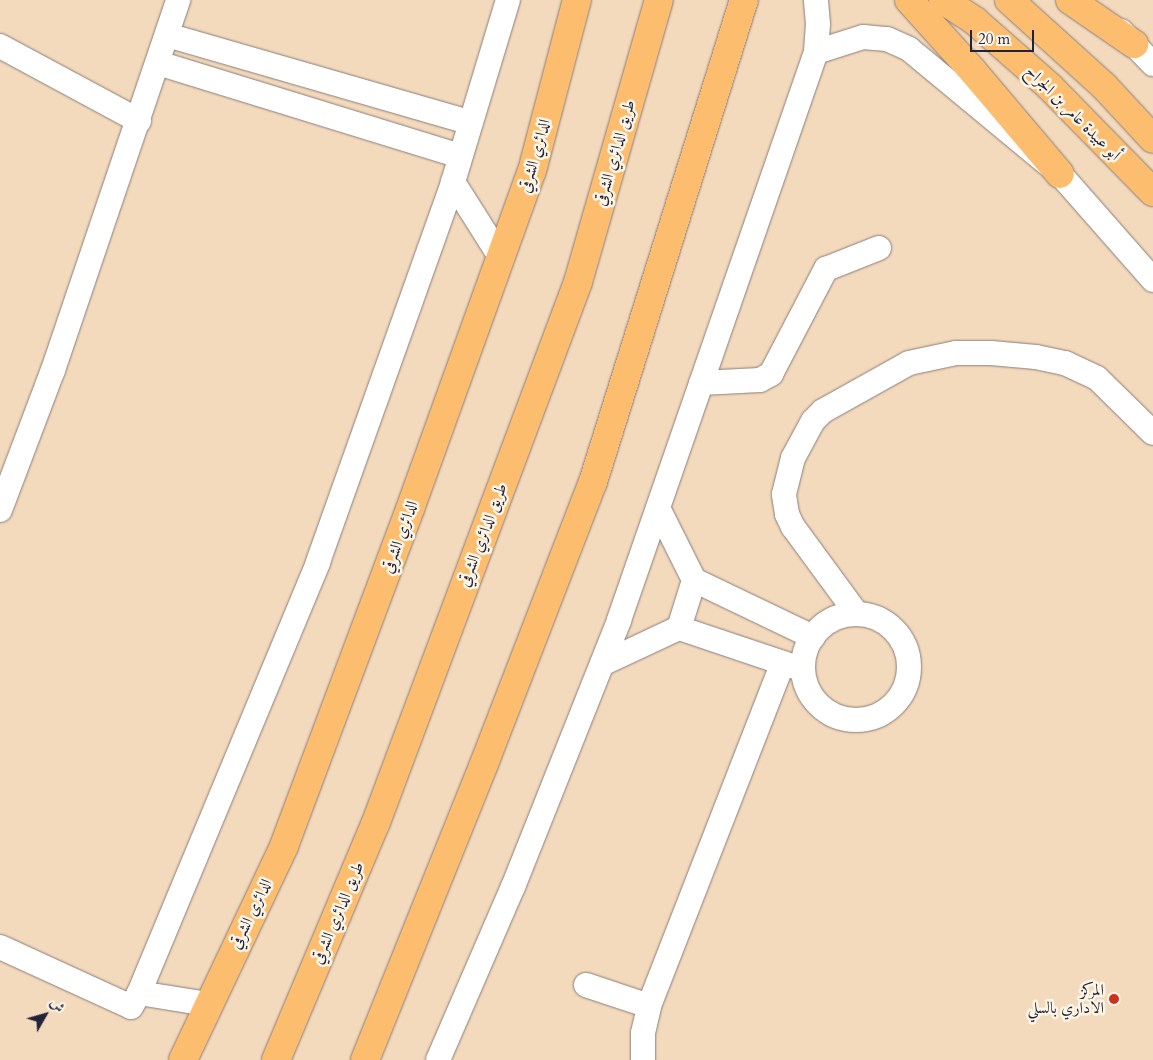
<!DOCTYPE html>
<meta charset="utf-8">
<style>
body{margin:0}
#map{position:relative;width:1153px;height:1060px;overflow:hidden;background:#f4dabc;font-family:Cardo,Amiri,serif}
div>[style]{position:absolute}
.roads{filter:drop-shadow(0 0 1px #8b7e7c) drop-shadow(0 0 1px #8b7e7c)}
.minor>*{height:24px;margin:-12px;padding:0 12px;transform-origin:12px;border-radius:12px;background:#fff}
.minor>.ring{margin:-12px;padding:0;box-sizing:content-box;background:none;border:24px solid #fff;border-radius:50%}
.major>*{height:28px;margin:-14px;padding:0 14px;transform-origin:14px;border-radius:14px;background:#fcbd6f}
.highway>*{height:28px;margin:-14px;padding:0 14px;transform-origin:14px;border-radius:14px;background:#fcbd6f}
.dots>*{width:14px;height:14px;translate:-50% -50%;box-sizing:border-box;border:2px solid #fcf5e5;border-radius:50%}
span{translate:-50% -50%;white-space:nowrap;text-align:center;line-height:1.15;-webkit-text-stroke:5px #fcf5e5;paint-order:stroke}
.street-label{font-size:16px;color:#22223b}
.poi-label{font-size:16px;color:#22223b}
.right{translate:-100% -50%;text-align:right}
.north{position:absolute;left:20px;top:990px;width:50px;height:50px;-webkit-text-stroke:4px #fcf5e5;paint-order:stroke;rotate:52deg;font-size:14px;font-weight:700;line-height:20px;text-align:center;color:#22223b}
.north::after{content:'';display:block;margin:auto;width:18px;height:22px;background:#22223b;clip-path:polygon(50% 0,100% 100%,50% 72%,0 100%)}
.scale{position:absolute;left:970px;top:30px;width:64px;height:22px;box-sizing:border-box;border:2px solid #22223b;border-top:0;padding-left:6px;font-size:15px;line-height:18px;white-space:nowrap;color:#22223b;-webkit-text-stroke:4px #fcf5e5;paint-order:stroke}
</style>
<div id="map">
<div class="roads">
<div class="minor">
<div style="left:1121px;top:31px;width:46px;rotate:45.9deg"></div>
<div style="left:167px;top:35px;width:316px;rotate:16.1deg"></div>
<div style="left:0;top:46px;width:158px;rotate:28.3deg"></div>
<div style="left:816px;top:52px;width:49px;rotate:-17.7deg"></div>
<div style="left:863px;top:37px;width:24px;rotate:5deg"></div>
<div style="left:887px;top:39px;width:24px;rotate:24deg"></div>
<div style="left:909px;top:49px;width:196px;rotate:39.6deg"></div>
<div style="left:1060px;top:174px;width:141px;rotate:48.7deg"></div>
<div style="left:158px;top:63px;width:316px;rotate:17.1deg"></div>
<div style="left:453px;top:182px;width:90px;rotate:57.7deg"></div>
<div style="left:701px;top:383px;width:59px;rotate:-2.9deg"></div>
<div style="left:760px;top:380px;width:13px;rotate:-29deg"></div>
<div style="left:771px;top:374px;width:119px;rotate:-62.4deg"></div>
<div style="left:826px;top:269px;width:57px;rotate:-21.6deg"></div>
<div style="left:0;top:510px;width:150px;rotate:-69.3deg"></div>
<div style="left:53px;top:370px;width:391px;rotate:-71.3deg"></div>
<div style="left:694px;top:580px;width:132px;rotate:25.6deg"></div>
<div style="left:857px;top:614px;width:108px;rotate:-126.3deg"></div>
<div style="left:793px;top:527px;width:14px;rotate:-115deg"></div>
<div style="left:787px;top:514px;width:20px;rotate:-99deg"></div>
<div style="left:784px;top:494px;width:37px;rotate:-76deg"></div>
<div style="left:793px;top:458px;width:42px;rotate:-61.6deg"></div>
<div style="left:813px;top:421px;width:14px;rotate:-45deg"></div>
<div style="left:823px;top:411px;width:98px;rotate:-29.2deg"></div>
<div style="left:909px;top:363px;width:48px;rotate:-12deg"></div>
<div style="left:956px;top:353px;width:35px"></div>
<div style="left:991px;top:353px;width:45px;rotate:5.1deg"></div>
<div style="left:1036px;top:357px;width:30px;rotate:12deg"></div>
<div style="left:1065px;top:363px;width:35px;rotate:25deg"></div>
<div style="left:1097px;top:378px;width:78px;rotate:44.5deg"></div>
<div class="ring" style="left:803px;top:614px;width:82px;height:82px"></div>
<div style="left:679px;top:628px;width:126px;rotate:18.6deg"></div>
<div style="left:602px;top:664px;width:85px;rotate:-25.1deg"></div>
<div style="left:679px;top:628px;width:50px;rotate:-72.6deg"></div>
<div style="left:694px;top:580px;width:80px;rotate:-116.6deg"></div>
<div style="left:0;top:947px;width:144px;rotate:24.6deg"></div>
<div style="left:131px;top:1007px;width:16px;rotate:-60deg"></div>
<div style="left:139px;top:993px;width:467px;rotate:-67.4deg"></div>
<div style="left:318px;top:562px;width:403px;rotate:-70.4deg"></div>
<div style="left:453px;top:182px;width:190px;rotate:-73.2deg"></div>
<div style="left:586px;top:985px;width:66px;rotate:18.4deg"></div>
<div style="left:139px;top:993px;width:70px;rotate:9.1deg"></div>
<div style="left:438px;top:1060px;width:189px;rotate:-66.6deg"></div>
<div style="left:513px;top:887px;width:287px;rotate:-68.3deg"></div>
<div style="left:619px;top:620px;width:601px;rotate:-70.87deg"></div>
<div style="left:816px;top:52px;width:28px;rotate:-86deg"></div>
<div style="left:818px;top:24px;width:24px;rotate:-95deg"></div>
<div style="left:643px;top:1060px;width:27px;rotate:-90deg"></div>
<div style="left:643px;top:1033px;width:28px;rotate:-77deg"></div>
<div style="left:649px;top:1006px;width:368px;rotate:-68.7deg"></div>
</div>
<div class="major">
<div style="left:909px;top:0;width:94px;rotate:48deg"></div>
<div style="left:972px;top:70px;width:136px;rotate:49.8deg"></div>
<div style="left:943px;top:0;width:38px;rotate:33deg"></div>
<div style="left:975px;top:21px;width:100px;rotate:41.3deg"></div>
<div style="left:1050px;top:87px;width:147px;rotate:45.6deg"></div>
<div style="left:1009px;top:0;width:128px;rotate:42.2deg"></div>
<div style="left:1104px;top:86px;width:72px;rotate:47.2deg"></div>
<div style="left:1070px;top:0;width:78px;rotate:34.5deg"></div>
<div style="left:183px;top:1060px;width:237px;rotate:-64.7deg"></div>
<div style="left:284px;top:846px;width:360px;rotate:-69.5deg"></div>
<div style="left:410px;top:509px;width:359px;rotate:-70.2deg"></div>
<div style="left:532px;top:171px;width:177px;rotate:-75.3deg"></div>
</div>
<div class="highway">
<div style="left:276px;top:1060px;width:255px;rotate:-67.2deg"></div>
<div style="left:375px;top:825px;width:580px;rotate:-69.5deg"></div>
<div style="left:578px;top:282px;width:293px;rotate:-74deg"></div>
<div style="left:365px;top:1060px;width:319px;rotate:-68.1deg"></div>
<div style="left:484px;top:764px;width:302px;rotate:-68.9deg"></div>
<div style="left:593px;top:482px;width:505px;rotate:-72.61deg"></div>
</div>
</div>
<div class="dots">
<div style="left:1114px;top:999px;background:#c8321e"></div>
</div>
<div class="street-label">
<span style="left:1073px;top:113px;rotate:45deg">أبو عبيدة عامر بن الجراح</span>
<span style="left:615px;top:153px;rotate:-74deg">طريق الدائري الشرقي</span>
<span style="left:535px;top:156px;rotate:-74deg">الدائري الشرقي</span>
<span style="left:483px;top:535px;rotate:-69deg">طريق الدائري الشرقي</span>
<span style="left:400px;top:537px;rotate:-70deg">الدائري الشرقي</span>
<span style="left:338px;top:913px;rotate:-67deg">طريق الدائري الشرقي</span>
<span style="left:251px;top:914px;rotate:-64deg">الدائري الشرقي</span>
</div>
<div class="poi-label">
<span class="right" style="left:1104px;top:999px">المركز<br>الاداري بالسلي</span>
</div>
<div class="north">ش</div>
<div class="scale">20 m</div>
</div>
